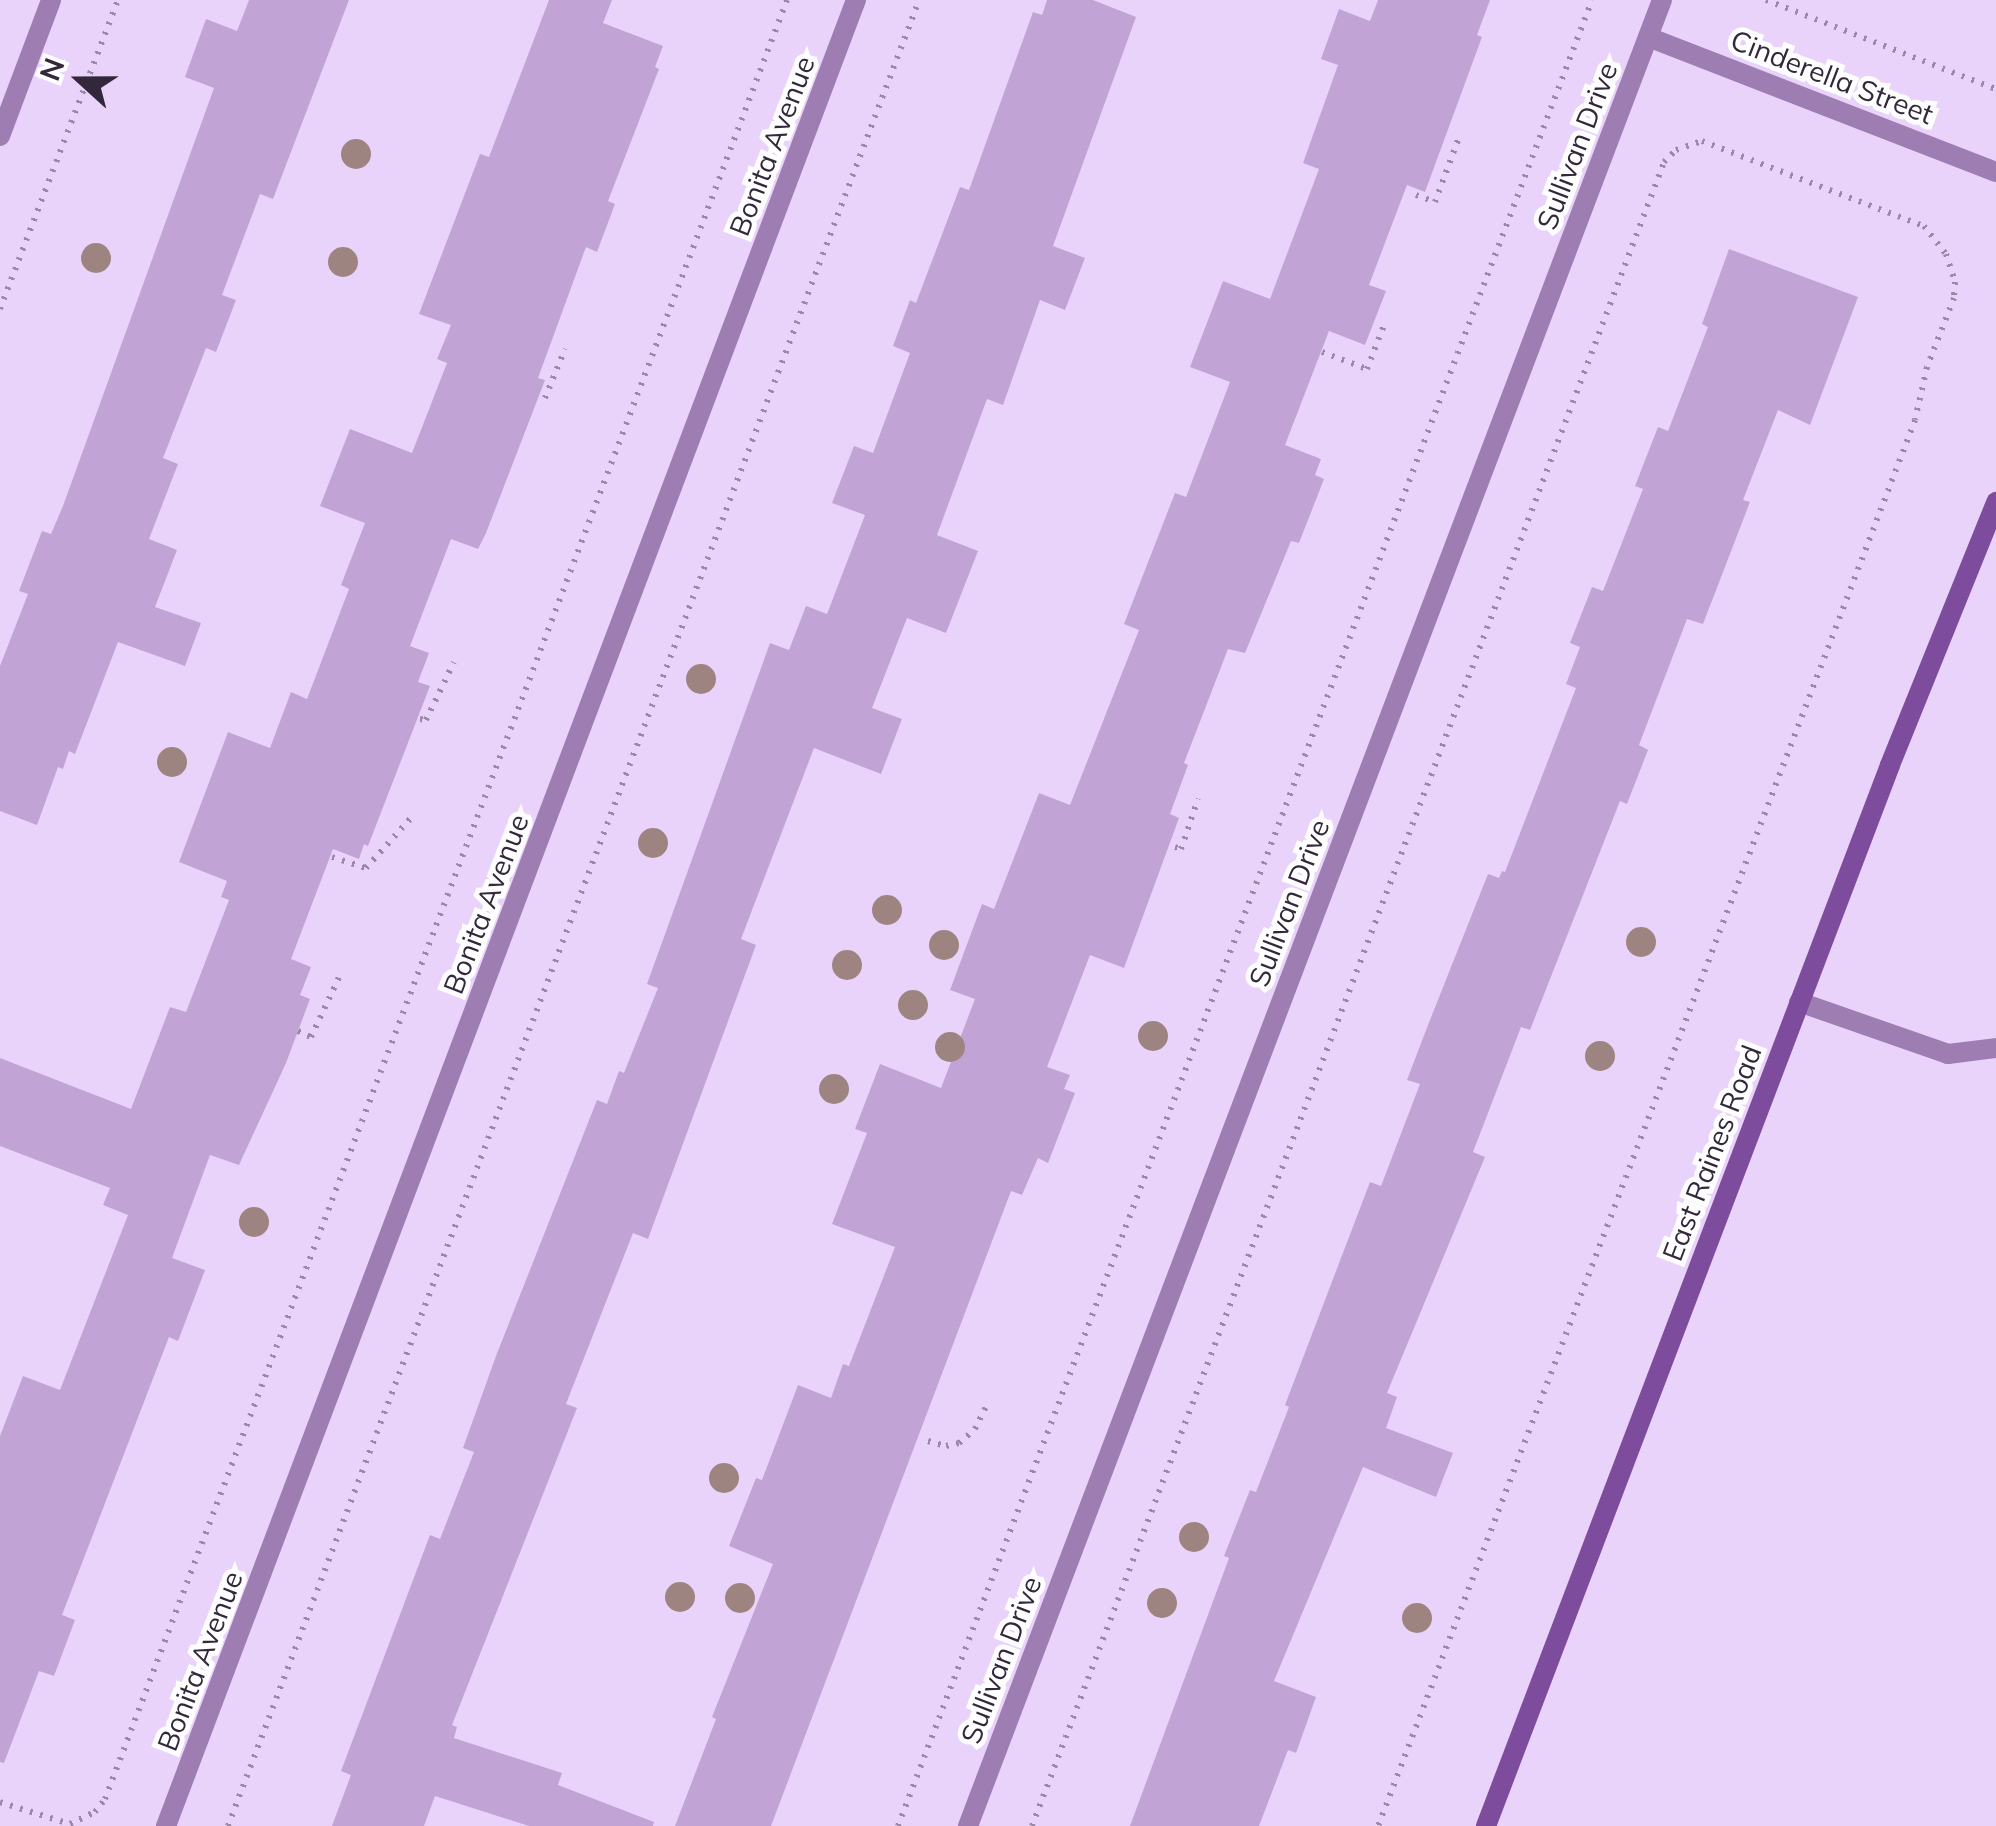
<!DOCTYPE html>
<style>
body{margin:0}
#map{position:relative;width:1996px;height:1826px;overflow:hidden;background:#ead3fb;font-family:Mulish,sans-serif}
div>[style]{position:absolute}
.building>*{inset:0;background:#c1a4d5}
.path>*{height:6px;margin-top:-3px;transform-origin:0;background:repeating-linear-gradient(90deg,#9a88a7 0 2.5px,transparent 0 10.5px)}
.lane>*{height:20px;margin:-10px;padding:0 10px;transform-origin:10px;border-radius:10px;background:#9e7db3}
.street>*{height:20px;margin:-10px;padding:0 10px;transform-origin:10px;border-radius:10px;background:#9e7db3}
.secondary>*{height:20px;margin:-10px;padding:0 10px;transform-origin:10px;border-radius:10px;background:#7e4c9c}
.trees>*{width:30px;height:30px;margin:-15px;border-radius:50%;background:#9e8481}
span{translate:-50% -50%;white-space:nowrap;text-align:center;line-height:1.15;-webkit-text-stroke:10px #fefefe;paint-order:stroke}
.street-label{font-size:28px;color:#33283b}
.north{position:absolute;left:30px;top:30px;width:100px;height:100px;-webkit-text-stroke:8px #fefefe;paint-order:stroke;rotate:291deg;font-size:28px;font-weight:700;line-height:40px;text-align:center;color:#33283b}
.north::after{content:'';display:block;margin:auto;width:35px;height:45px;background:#33283b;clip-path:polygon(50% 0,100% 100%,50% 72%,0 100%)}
</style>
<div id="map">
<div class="building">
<div style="clip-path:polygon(249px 0,349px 0,273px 199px,260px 194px,222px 295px,236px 300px,216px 352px,206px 348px,163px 458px,178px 464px,149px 539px,177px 550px,155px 607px,201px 623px,185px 666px,118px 642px,75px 754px,69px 751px,63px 769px,58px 767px,37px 825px,0 811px,0 666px,28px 594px,19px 591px,42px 531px,51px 534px,63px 506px,214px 88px,185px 77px,206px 19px,237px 31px)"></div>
<div style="clip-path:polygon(549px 0,612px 0,603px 23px,663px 46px,655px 67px,659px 69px,608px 201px,615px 204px,597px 252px,586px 247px,538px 378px,545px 380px,486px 533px,478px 549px,451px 539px,410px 646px,429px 653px,418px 682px,430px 686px,368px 846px,364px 844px,359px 859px,333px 849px,291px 959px,311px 967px,300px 995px,310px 999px,286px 1063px,239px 1165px,210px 1155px,172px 1258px,205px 1270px,178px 1341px,169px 1337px,62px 1615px,75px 1620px,54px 1676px,39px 1671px,4px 1763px,0 1762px,0 1436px,23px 1376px,60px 1390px,128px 1215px,103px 1205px,110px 1188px,0 1146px,0 1058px,131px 1109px,170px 1007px,186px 1012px,229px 900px,221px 897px,227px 881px,179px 862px,228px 732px,270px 748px,291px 692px,307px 699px,349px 589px,341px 585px,365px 523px,320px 506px,350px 429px,412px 453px,447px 363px,437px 359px,451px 325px,419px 314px,480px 154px,489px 157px)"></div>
<div style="clip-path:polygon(1047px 0,1093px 0,1136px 17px,1053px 246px,1085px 258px,1065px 310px,1040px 300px,1003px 405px,987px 399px,937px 535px,978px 551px,946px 633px,907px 618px,872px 708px,902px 719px,881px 774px,814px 748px,741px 939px,756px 945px,648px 1239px,633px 1233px,566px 1404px,577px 1408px,452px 1725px,457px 1727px,454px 1738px,562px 1773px,558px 1785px,654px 1822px,653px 1826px,529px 1826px,435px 1796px,424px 1826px,332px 1826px,351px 1775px,341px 1771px,430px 1535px,440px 1539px,474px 1452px,463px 1448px,496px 1356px,597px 1100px,607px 1104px,619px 1071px,624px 1073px,658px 988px,647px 984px,770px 643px,789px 650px,806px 606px,827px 614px,865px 515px,832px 503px,854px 446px,873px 453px,910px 353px,893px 346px,910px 300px,916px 303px,960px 187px,969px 190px,1033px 12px,1042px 15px)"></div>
<div style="clip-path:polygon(1378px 0,1490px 0,1477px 35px,1482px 37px,1425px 192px,1407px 185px,1369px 285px,1386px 291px,1365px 345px,1329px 331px,1285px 445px,1321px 459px,1315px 475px,1324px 479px,1299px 543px,1291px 541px,1245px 653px,1228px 649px,1184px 763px,1188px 765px,1170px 814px,1179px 818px,1124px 968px,1090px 955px,1047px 1067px,1070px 1075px,1064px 1089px,1075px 1093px,1048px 1163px,1038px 1158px,1022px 1195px,1011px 1191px,771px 1826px,675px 1826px,716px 1719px,712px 1717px,773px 1564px,729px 1546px,756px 1478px,762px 1480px,798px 1385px,831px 1398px,843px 1364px,849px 1366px,895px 1247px,832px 1224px,867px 1133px,855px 1129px,880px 1064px,941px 1088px,975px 999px,950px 990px,982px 904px,994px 909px,1039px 793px,1070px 805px,1139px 630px,1124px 624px,1175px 493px,1186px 497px,1230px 382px,1190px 367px,1223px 281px,1270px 299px,1319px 169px,1303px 163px,1338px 65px,1321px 59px,1339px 9px,1370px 21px)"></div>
<div style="clip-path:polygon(1729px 249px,1858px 297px,1810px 425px,1778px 410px,1743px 500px,1750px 502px,1703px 624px,1687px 619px,1639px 745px,1648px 750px,1627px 804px,1620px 801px,1530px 1030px,1521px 1027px,1473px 1152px,1485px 1157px,1387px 1393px,1397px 1397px,1386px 1428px,1453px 1453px,1436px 1497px,1363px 1467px,1274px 1681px,1316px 1697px,1296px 1753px,1288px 1750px,1259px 1826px,1130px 1826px,1229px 1558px,1224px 1556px,1250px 1490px,1256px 1492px,1289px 1407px,1285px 1405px,1370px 1182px,1381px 1186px,1420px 1084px,1407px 1080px,1428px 1025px,1488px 874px,1499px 878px,1502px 871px,1505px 872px,1576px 688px,1566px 684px,1580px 647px,1570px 643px,1592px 587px,1603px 591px,1643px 489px,1635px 486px,1658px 427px,1668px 431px,1708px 327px,1702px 324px)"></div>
</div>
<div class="path">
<div style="left:1766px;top:0;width:247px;rotate:21.2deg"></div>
<div style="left:1416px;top:195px;width:20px;rotate:20deg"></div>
<div style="left:1435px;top:202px;width:66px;rotate:-69.6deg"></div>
<div style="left:0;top:309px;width:331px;rotate:-69.1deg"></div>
<div style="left:1322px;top:352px;width:48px;rotate:20.7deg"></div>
<div style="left:1367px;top:369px;width:47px;rotate:-68.9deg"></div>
<div style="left:545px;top:398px;width:53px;rotate:-67.8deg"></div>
<div style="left:420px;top:719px;width:6px;rotate:9deg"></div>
<div style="left:426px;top:720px;width:64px;rotate:-64.2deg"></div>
<div style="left:1175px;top:847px;width:6px;rotate:18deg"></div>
<div style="left:1181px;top:849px;width:53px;rotate:-71.2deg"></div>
<div style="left:332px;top:857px;width:36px;rotate:18deg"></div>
<div style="left:366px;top:868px;width:66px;rotate:-48.1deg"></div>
<div style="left:298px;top:1031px;width:14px;rotate:25deg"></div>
<div style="left:311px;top:1037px;width:68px;rotate:-64.9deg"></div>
<div style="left:928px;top:1441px;width:19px;rotate:16deg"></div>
<div style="left:946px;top:1446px;width:13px;rotate:-13deg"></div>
<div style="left:959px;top:1443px;width:21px;rotate:-41deg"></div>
<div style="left:975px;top:1429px;width:25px;rotate:-64deg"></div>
<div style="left:0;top:1802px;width:73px;rotate:17.4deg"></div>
<div style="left:70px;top:1824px;width:28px;rotate:-26deg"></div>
<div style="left:95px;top:1812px;width:16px;rotate:-52deg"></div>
<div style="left:105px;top:1799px;width:1924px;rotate:-69.24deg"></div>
<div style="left:228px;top:1826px;width:1952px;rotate:-69.27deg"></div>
<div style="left:898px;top:1826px;width:1953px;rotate:-69.19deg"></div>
<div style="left:1032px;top:1826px;width:1780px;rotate:-69.2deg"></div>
<div style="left:1664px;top:162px;width:17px;rotate:-45deg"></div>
<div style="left:1676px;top:150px;width:28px;rotate:-19deg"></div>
<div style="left:1702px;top:141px;width:238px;rotate:21deg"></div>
<div style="left:1924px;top:226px;width:36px;rotate:52deg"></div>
<div style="left:1946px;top:254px;width:29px;rotate:72deg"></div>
<div style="left:1955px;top:282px;width:16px;rotate:94deg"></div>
<div style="left:1954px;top:298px;width:74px;rotate:111.4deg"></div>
<div style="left:1927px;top:367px;width:54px;rotate:102.8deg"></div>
<div style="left:1915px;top:420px;width:1505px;rotate:110.9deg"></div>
</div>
<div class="lane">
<div style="left:1799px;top:1002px;width:158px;rotate:19.2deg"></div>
<div style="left:1948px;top:1054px;width:48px;rotate:-7.1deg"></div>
</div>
<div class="street">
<div style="left:1648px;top:37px;width:373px;rotate:21.2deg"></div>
<div style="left:0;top:136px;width:145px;rotate:-69.4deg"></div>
<div style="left:166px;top:1826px;width:1952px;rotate:-69.3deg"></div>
<div style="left:968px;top:1826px;width:1953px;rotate:-69.19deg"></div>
</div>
<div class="secondary">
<div style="left:1486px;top:1826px;width:1135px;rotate:-69.15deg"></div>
<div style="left:1890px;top:765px;width:284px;rotate:-68deg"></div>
</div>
<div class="trees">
<div style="left:356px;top:154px"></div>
<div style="left:96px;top:258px"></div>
<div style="left:343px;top:262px"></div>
<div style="left:701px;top:679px"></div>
<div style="left:172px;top:762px"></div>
<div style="left:653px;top:843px"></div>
<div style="left:887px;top:910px"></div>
<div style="left:1641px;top:942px"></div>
<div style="left:944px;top:945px"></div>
<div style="left:847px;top:965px"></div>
<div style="left:913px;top:1005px"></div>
<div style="left:1153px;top:1036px"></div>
<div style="left:950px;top:1047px"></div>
<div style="left:1600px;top:1056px"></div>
<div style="left:834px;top:1089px"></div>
<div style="left:254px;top:1222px"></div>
<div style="left:724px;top:1478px"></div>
<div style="left:1194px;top:1537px"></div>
<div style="left:680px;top:1597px"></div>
<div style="left:740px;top:1598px"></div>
<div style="left:1162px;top:1603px"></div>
<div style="left:1417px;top:1618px"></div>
</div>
<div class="street-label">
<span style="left:1832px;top:77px;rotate:21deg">Cinderella Street</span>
<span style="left:772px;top:146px;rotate:-69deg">Bonita Avenue</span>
<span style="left:1577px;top:146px;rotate:-69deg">Sullivan Drive</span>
<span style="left:1289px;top:903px;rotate:-69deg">Sullivan Drive</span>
<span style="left:486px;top:904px;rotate:-69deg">Bonita Avenue</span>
<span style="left:1712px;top:1153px;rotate:-69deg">East Raines Road</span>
<span style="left:1001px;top:1660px;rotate:-69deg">Sullivan Drive</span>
<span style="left:200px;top:1661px;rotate:-69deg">Bonita Avenue</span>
</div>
<div class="north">N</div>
</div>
